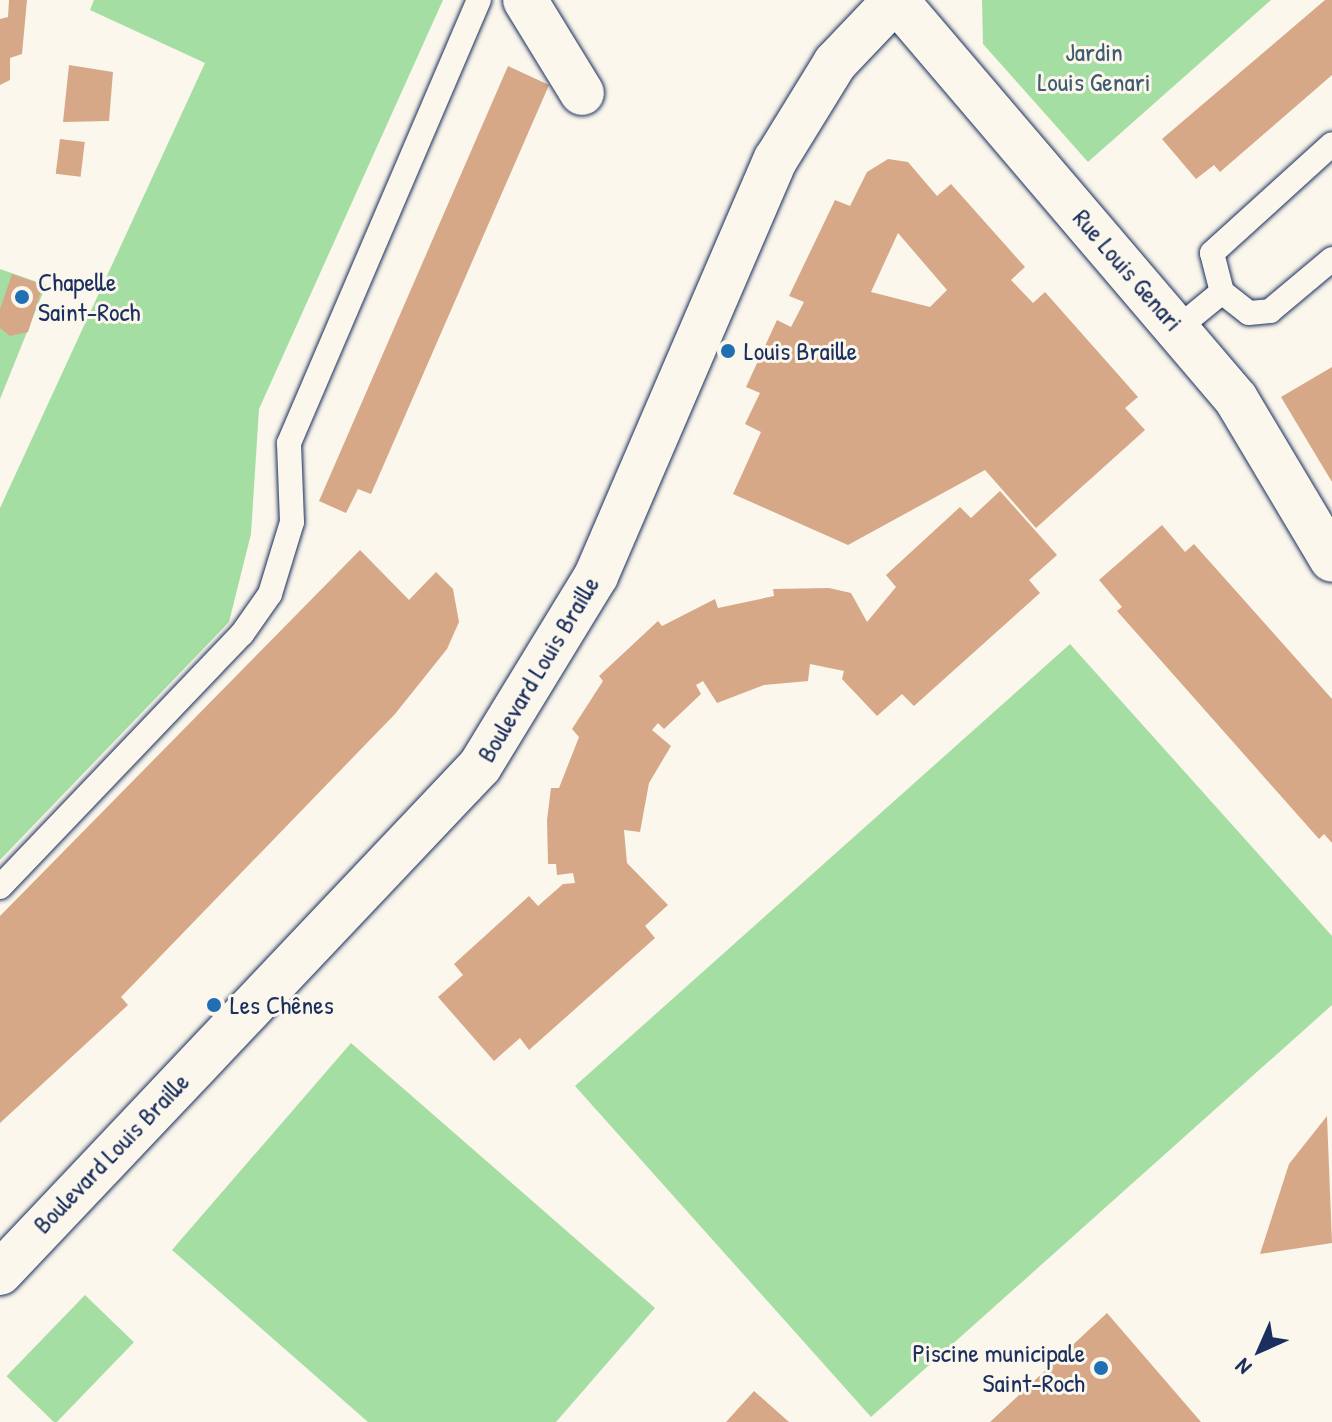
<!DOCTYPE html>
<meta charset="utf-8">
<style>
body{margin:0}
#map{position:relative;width:1332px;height:1422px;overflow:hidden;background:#fbf7ec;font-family:"Patrick Hand",sans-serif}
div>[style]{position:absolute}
.green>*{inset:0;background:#a5dea3;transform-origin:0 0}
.building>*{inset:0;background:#d6a887;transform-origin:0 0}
.roads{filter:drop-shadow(0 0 2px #1b2f5e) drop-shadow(0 0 2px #1b2f5e)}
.lane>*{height:24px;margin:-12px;padding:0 12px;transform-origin:12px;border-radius:12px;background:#fbf7ec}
.street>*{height:44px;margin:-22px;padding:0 22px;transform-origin:22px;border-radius:22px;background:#fbf7ec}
.dots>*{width:22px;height:22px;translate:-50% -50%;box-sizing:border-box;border:4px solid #fbf7ec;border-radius:50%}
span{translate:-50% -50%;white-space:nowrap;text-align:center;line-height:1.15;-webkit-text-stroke:6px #fbf7ec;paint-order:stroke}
.park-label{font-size:26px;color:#3e5b6f}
.street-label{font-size:26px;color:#1b2f5e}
.poi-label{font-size:26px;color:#1b2f5e}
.left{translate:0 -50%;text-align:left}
.right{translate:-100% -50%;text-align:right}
.north{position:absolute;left:1220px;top:1310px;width:80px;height:80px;-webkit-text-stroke:6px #fbf7ec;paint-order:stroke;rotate:225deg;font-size:22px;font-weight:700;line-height:32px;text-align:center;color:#1b2f5e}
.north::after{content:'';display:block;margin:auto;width:28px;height:36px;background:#1b2f5e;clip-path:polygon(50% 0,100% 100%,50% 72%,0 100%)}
</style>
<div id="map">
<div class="green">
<div style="clip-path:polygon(94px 0,443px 0,259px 409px,251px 534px,229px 622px,0 860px,0 508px,205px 63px,90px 10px)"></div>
<div style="clip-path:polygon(982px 0,1271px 0,1088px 162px,983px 44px)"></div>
<div style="clip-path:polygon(0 269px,46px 285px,0 399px)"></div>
<div style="clip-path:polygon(1070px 644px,1332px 936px,1332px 1005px,871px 1417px,575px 1086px)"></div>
<div style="clip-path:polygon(351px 1043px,655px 1308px,556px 1422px,368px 1422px,172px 1250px)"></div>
<div style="left:85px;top:1295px;width:68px;height:113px;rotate:44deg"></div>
</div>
<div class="building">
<div style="clip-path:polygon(9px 0,27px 0,22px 54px,10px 58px,10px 80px,0 85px,0 19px,8px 17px)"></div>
<div style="clip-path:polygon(1325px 0,1332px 0,1332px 75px,1220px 172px,1214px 165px,1196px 179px,1162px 139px)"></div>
<div style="clip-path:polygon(69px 65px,113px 72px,109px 121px,63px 122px)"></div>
<div style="clip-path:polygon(508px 66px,549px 85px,371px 494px,358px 489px,346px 513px,319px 501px)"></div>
<div style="left:60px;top:139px;width:25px;height:35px;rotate:7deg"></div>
<div style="clip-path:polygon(evenodd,888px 159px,908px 162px,937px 196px,951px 184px,1025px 267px,1011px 280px,1033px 303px,1045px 292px,1138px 397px,1125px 408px,1145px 430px,1036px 528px,985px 470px,848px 545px,733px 494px,761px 432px,745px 424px,760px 393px,746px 387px,777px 320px,791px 327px,804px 302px,789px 296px,835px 200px,850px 206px,867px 172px,888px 159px,898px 233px,947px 290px,930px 307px,871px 292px,898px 233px)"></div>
<div style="clip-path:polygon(12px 274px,43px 285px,28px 332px,10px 336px,0 328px,0 309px)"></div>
<div style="clip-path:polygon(1332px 367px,1332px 482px,1281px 397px)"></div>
<div style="clip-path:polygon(1000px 491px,1057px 555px,1029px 580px,1040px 593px,914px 706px,902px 694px,877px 716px,842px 679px,844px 671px,810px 664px,808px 681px,764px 685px,717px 703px,703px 681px,696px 685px,701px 694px,664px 729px,658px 723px,652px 730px,671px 746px,649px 783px,640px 832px,624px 830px,627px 863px,668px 905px,645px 926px,655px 938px,529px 1050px,520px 1038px,494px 1061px,438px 997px,463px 975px,454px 964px,529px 896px,538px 906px,563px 884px,575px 883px,573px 873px,557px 875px,556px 864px,548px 864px,547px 820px,551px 788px,559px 788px,579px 737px,572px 729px,603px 681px,599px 676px,658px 621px,662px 626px,715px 599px,718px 608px,774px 596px,773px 589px,829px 588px,851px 593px,867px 622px,896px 587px,886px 575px,960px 507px,971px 518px)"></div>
<div style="clip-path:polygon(1162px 525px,1185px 552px,1194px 544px,1332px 699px,1332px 843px,1324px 834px,1319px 839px,1117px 611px,1122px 607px,1099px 580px)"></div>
<div style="clip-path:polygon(360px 550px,409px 600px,436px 572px,453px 589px,459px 622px,447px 649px,395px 714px,121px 997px,128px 1005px,0 1123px,0 916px)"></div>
<div style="clip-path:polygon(1327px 1116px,1332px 1243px,1260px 1254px,1289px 1164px)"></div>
<div style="clip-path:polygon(1107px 1313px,1201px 1422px,990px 1422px)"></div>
<div style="clip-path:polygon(754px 1391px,789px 1422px,726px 1422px)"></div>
</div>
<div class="roads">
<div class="lane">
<div style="left:1222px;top:292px;width:40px;rotate:-104.4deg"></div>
<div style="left:1212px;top:253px;width:162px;rotate:-42.2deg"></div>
<div style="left:1178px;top:328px;width:57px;rotate:-39.3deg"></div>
<div style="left:1222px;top:292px;width:34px;rotate:38deg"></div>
<div style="left:1249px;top:313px;width:21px;rotate:-5deg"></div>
<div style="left:1270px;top:311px;width:81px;rotate:-40deg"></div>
<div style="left:0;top:887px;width:350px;rotate:-46.3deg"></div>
<div style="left:242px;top:634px;width:49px;rotate:-55deg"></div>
<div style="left:270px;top:594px;width:75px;rotate:-73deg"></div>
<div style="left:292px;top:522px;width:79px;rotate:-92.2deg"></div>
<div style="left:289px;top:443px;width:482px;rotate:-66.8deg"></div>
</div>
<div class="street">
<div style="left:525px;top:0;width:109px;rotate:58.5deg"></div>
<div style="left:896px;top:0;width:524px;rotate:49.56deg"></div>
<div style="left:1236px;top:399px;width:187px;rotate:59.2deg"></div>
<div style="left:0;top:1273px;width:698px;rotate:-46.57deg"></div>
<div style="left:480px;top:766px;width:223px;rotate:-58.6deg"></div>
<div style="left:596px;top:576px;width:454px;rotate:-66.7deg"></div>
<div style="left:776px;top:159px;width:113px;rotate:-58.4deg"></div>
<div style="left:835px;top:63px;width:87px;rotate:-46.4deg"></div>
</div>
</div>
<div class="dots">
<div style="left:22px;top:297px;background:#1f6fb2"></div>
<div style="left:728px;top:351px;background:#1f6fb2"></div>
<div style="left:214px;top:1005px;background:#1f6fb2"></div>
<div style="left:1101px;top:1368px;background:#1f6fb2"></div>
</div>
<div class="park-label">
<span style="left:1094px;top:67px">Jardin<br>Louis Genari</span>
</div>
<div class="street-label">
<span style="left:1128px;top:270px;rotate:49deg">Rue Louis Genari</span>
<span style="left:538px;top:669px;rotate:-59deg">Boulevard Louis Braille</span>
<span style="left:111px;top:1153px;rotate:-46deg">Boulevard Louis Braille</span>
</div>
<div class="poi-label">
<span class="left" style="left:38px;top:297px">Chapelle<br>Saint-Roch</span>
<span class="left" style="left:744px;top:351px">Louis Braille</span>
<span class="left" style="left:230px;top:1005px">Les Chênes</span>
<span class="right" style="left:1085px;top:1368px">Piscine municipale<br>Saint-Roch</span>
</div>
<div class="north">N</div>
</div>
